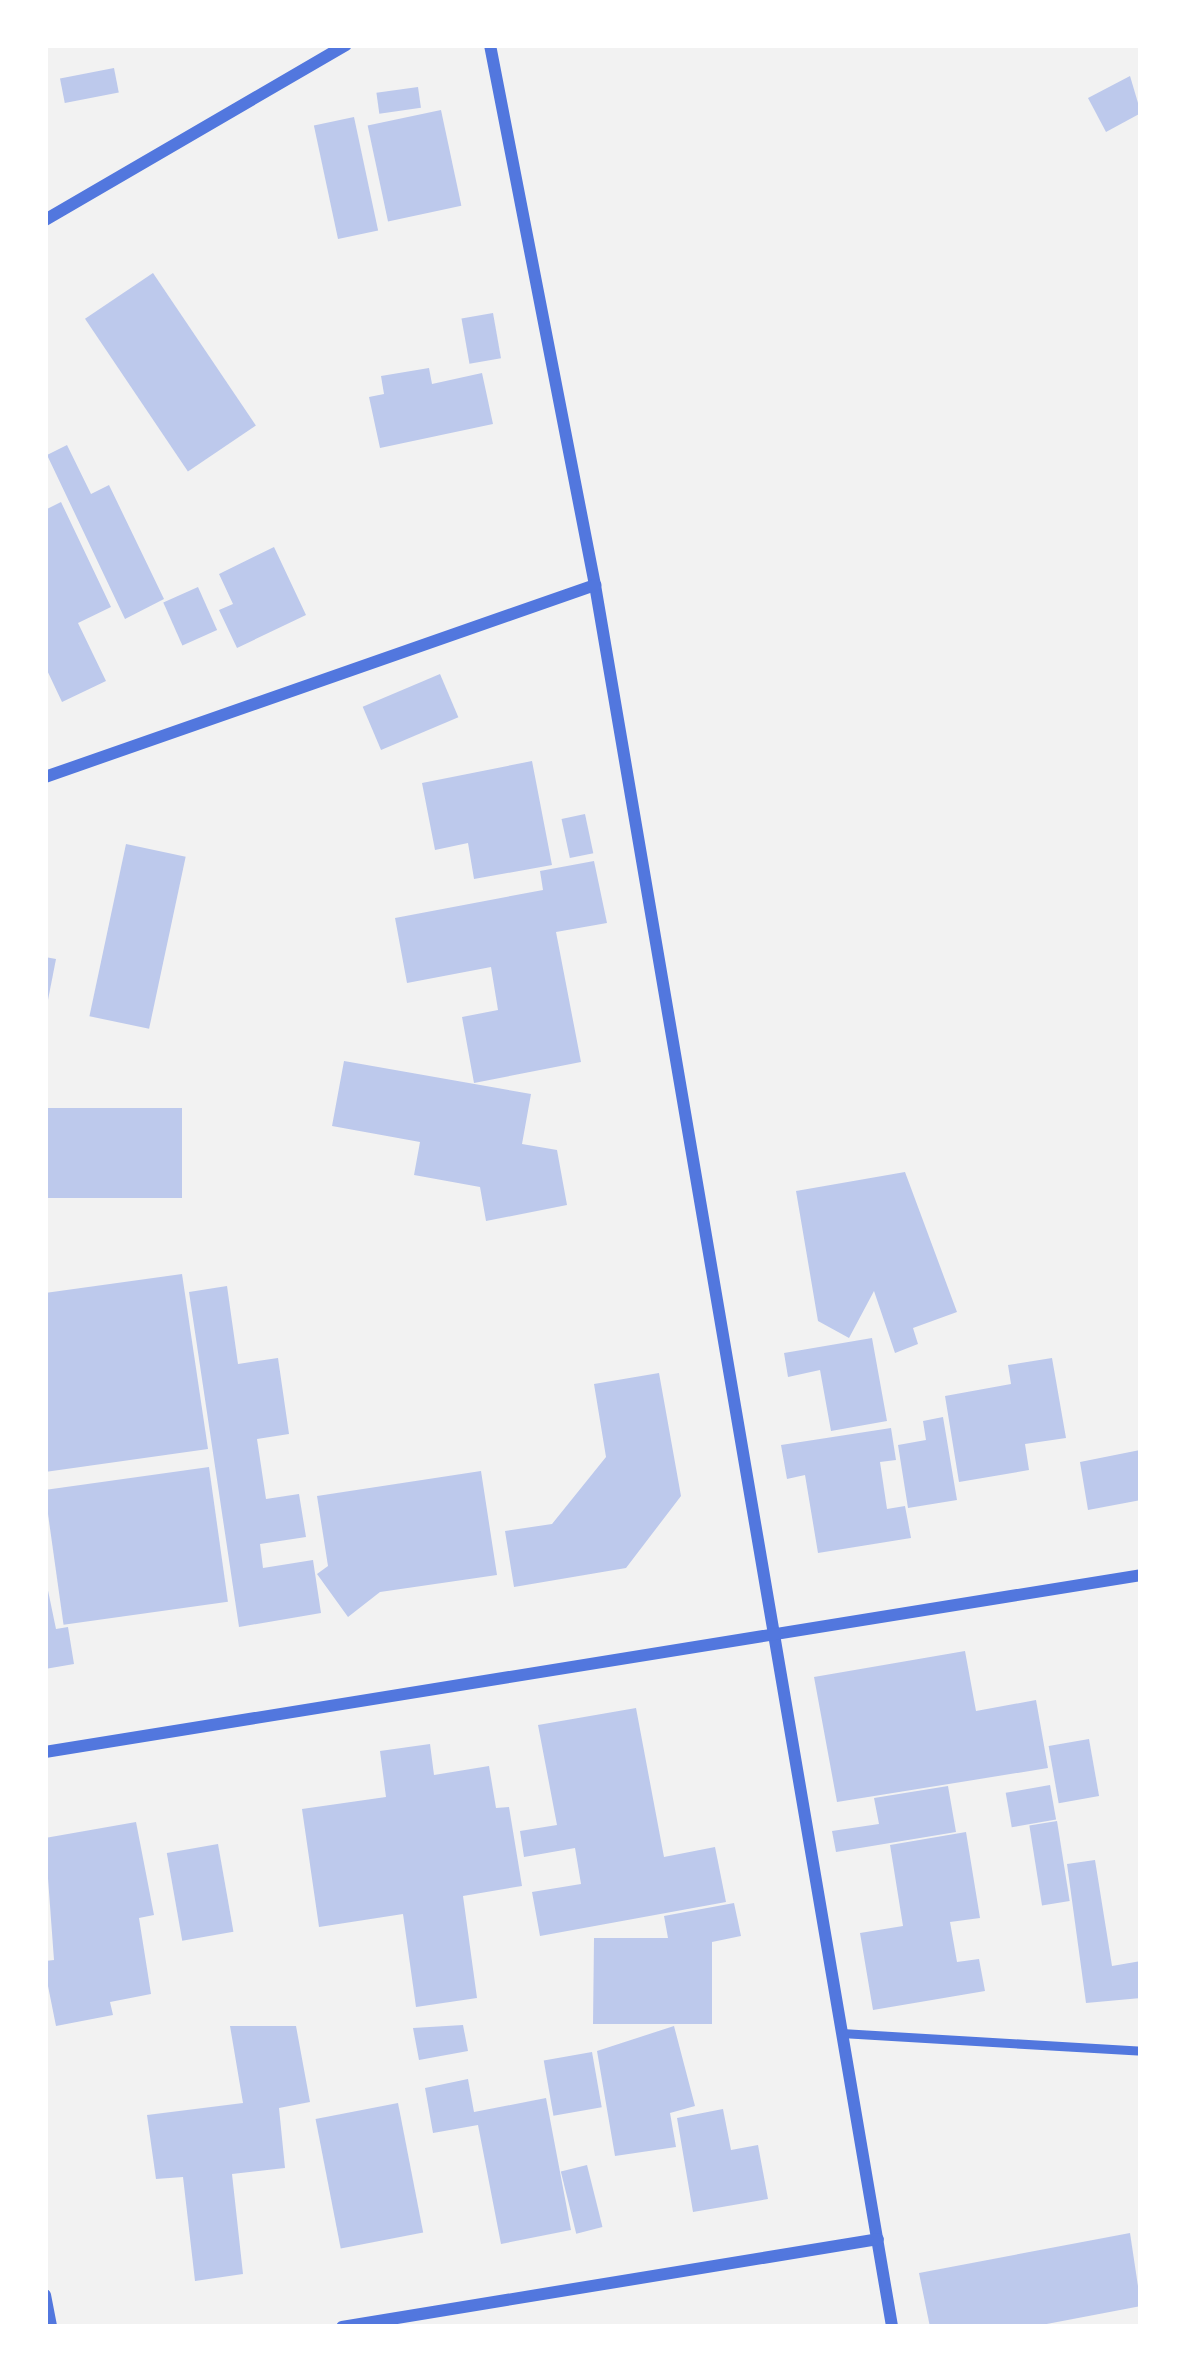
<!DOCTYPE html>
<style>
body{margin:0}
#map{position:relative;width:1186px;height:2372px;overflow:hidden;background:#f2f2f2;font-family:"Work Sans",sans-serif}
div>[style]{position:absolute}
.building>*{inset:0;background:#bdc9ec;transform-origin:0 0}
.service>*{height:9px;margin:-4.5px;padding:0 4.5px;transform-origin:4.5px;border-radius:4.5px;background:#5277de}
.minor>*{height:12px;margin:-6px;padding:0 6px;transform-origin:6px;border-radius:6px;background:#5277de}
span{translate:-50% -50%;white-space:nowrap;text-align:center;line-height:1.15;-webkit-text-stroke:9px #fff;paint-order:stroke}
.frame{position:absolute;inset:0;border:48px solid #fff;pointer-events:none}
</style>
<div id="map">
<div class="building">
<div style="left:114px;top:68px;width:25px;height:55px;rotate:79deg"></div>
<div style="clip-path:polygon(1130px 76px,1141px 113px,1106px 132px,1088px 98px)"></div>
<div style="left:418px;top:87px;width:21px;height:42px;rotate:82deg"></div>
<div style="left:441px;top:110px;width:98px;height:75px;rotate:78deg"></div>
<div style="left:354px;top:117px;width:116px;height:41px;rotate:78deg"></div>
<div style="left:153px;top:273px;width:184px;height:82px;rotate:56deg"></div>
<div style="left:493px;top:313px;width:46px;height:32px;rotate:80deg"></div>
<div style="clip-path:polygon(429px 368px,432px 384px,482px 373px,493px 424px,380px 448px,369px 397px,384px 394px,381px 376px)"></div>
<div style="clip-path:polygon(67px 445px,91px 494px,109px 485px,164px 599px,125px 619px,47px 455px)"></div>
<div style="clip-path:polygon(61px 502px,111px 607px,78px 623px,106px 681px,62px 702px,45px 666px,45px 510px)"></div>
<div style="clip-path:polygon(274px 547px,306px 615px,237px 648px,219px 610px,233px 604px,219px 574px)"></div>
<div style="left:198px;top:587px;width:47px;height:38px;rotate:66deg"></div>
<div style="left:440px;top:674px;width:47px;height:84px;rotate:67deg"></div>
<div style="clip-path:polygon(532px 761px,552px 865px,474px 879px,468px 843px,435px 850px,422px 783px)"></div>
<div style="left:585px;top:814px;width:40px;height:24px;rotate:78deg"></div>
<div style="left:126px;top:844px;width:61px;height:176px;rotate:12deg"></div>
<div style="clip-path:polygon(594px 861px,607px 923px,556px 932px,581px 1062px,474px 1083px,462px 1017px,498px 1010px,491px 967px,407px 983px,395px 918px,543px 890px,540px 871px)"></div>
<div style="clip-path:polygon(45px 957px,56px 959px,47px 1005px,45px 1004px)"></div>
<div style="clip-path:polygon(344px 1061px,531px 1094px,522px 1144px,557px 1150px,567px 1205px,486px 1221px,480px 1187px,414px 1175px,420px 1142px,332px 1126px)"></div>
<div style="left:45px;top:1108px;width:137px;height:90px"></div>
<div style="clip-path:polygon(905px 1172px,957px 1312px,913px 1328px,918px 1344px,895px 1353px,874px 1291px,849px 1338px,818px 1321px,796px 1191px)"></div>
<div style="clip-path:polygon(182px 1274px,208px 1449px,45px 1472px,45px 1293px)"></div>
<div style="clip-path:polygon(227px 1286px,238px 1364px,278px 1358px,289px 1434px,257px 1439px,266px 1499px,299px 1494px,306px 1537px,260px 1544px,263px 1568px,313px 1560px,321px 1613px,239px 1627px,189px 1292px)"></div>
<div style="clip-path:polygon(872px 1338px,887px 1421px,831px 1431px,820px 1370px,788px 1377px,784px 1353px)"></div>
<div style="clip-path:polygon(1052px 1358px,1066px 1438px,1025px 1444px,1029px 1470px,959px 1482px,945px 1396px,1011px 1384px,1008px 1365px)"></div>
<div style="clip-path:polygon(659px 1373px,681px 1496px,626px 1568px,514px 1587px,505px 1531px,552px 1524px,606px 1457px,594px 1384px)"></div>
<div style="clip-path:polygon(943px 1417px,957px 1500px,908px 1508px,898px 1445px,926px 1440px,923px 1421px)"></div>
<div style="clip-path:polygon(891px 1428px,896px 1460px,880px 1462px,887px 1509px,905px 1506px,911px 1538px,818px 1553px,805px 1475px,787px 1479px,781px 1445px)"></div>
<div style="clip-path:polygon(1140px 1450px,1141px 1500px,1088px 1510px,1080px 1462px)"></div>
<div style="left:209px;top:1467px;width:136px;height:166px;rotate:82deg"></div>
<div style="clip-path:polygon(481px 1471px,497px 1575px,380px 1592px,348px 1617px,317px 1574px,328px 1566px,317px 1496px)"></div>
<div style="clip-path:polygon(45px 1576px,56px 1629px,68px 1627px,74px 1664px,45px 1669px)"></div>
<div style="clip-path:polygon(965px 1651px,976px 1711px,1036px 1700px,1048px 1768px,837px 1802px,814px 1677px)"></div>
<div style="clip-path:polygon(636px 1708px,664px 1857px,715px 1847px,726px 1902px,540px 1936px,532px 1892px,581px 1884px,575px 1848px,524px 1857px,520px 1831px,557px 1825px,538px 1725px)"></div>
<div style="left:1089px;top:1739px;width:58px;height:41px;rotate:80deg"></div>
<div style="clip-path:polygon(430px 1744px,434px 1775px,489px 1766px,496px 1808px,509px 1807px,522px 1886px,463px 1896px,477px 1998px,416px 2007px,403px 1914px,319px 1927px,302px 1809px,386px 1797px,380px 1751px)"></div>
<div style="left:1050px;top:1785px;width:35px;height:45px;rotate:80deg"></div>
<div style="clip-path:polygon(948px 1786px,956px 1832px,836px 1852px,832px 1831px,879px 1824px,874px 1798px)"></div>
<div style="left:1057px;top:1821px;width:81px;height:28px;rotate:81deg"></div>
<div style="clip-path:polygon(136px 1822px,154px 1915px,139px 1918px,151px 1994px,110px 2002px,113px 2015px,56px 2026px,45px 1971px,45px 1961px,54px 1960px,45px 1838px)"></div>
<div style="clip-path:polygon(966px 1832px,980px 1918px,950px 1922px,957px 1962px,979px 1959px,985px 1991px,873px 2010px,860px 1933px,903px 1926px,890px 1845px)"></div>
<div style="left:218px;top:1844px;width:89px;height:52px;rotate:80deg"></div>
<div style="clip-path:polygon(1095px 1860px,1112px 1966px,1141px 1961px,1141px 1998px,1086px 2003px,1067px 1864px)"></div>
<div style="clip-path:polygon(734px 1903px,741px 1936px,712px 1942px,712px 2024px,593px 2024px,594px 1938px,668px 1938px,664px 1916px)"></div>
<div style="clip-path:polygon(463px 2025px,468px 2051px,419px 2060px,413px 2028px)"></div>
<div style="clip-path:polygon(230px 2026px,296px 2026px,310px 2102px,279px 2108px,285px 2168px,232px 2174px,243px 2274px,195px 2281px,183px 2177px,156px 2179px,147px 2115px,243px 2103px)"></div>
<div style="clip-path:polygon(674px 2026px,695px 2106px,670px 2113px,676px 2147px,615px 2156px,597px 2051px)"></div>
<div style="left:592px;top:2052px;width:56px;height:49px;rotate:80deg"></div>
<div style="clip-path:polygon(468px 2079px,474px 2112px,546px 2098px,571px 2230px,501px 2244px,478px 2125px,433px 2133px,425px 2088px)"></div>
<div style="left:398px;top:2103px;width:132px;height:84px;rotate:79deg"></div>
<div style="clip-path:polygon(723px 2109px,731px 2150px,758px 2145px,768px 2199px,693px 2212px,677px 2118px)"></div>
<div style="left:587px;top:2165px;width:64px;height:27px;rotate:76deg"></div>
<div style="clip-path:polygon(1130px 2233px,1141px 2306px,1031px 2327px,930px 2327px,919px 2273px)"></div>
</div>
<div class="service">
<div style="left:841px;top:2033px;width:301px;rotate:3.4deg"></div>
</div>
<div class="minor">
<div style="left:490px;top:45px;width:550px;rotate:79deg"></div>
<div style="left:595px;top:585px;width:1767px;rotate:80.32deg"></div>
<div style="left:45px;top:220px;width:348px;rotate:-30.2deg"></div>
<div style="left:45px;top:777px;width:583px;rotate:-19.24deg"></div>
<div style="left:45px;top:1752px;width:1110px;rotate:-9.17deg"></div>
<div style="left:45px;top:2295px;width:33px;rotate:79deg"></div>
<div style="left:342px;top:2327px;width:543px;rotate:-9.32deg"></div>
</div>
<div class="frame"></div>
</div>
